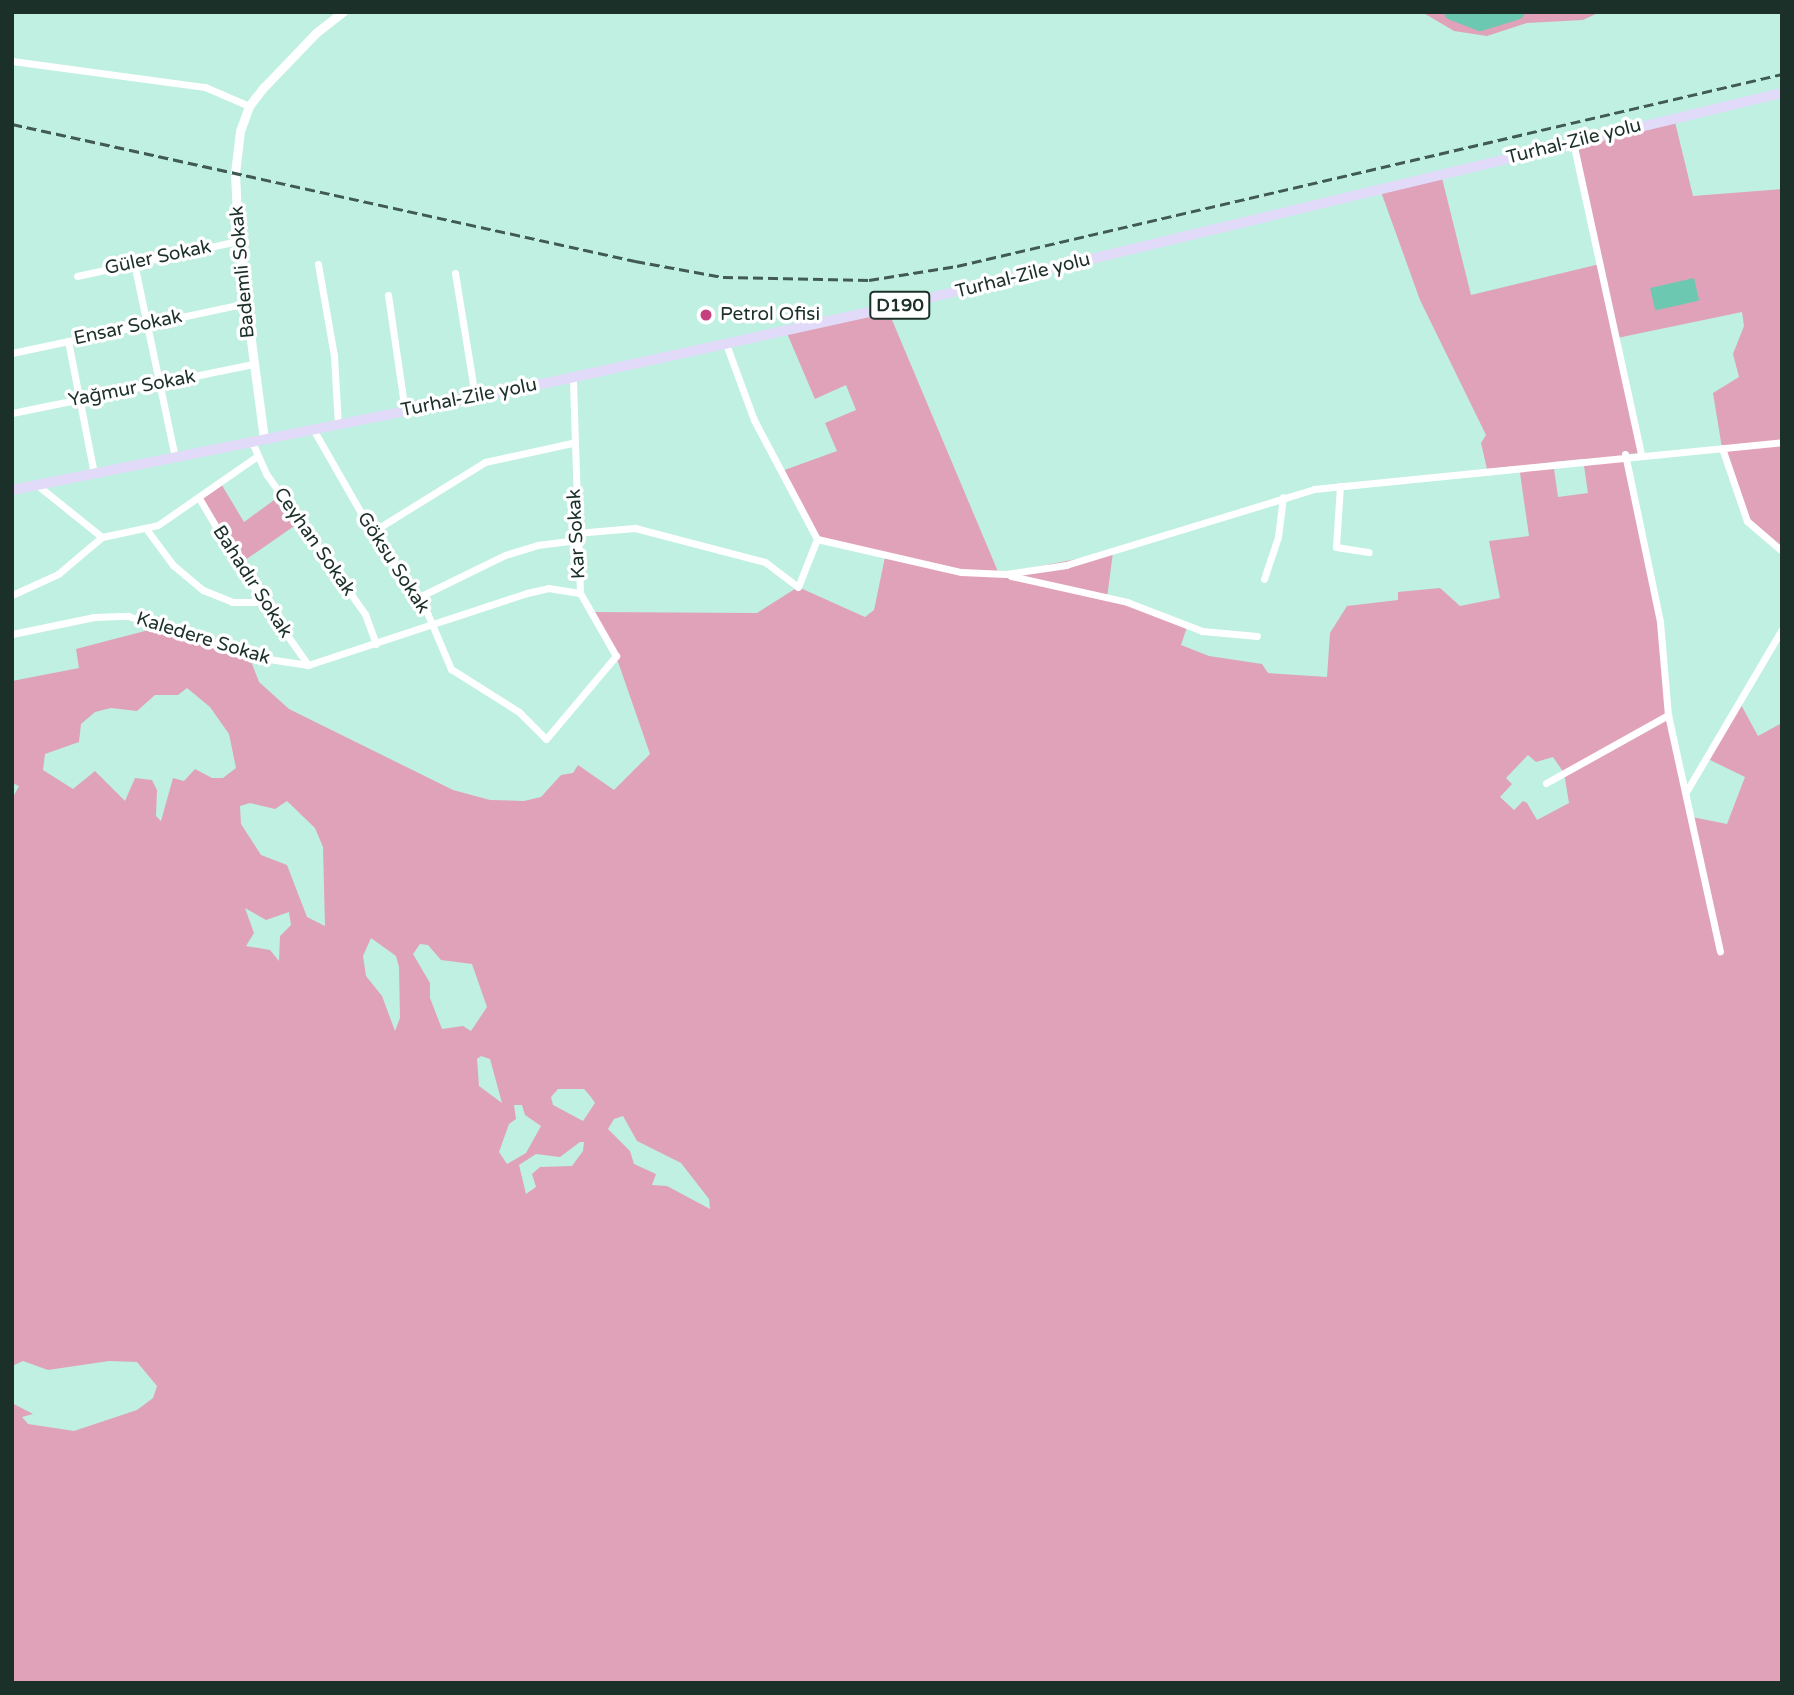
<!DOCTYPE html>
<meta charset="utf-8">
<style>
body{margin:0}
#map{position:relative;width:1794px;height:1695px;overflow:hidden;background:#bff0e2;font-family:"Varela Round",sans-serif}
div>[style]{position:absolute}
.green>*{inset:0;background:#e0a2b8}
.water>*{inset:0;background:#6dc8b1;transform-origin:0 0}
.river>*{height:16px;margin:-8px;padding:0 8px;transform-origin:8px;border-radius:8px;background:#6dc8b1}
.minor>*{height:7px;margin:-3.5px;padding:0 3.5px;transform-origin:3.5px;border-radius:3.5px;background:#fff}
.tertiary>*{height:9px;margin:-4.5px;padding:0 4.5px;transform-origin:4.5px;border-radius:4.5px;background:#fff}
.primary>*{height:10px;margin:-5px;padding:0 5px;transform-origin:5px;border-radius:5px;background:#e2daf9}
.rail>*{height:2.5px;margin-top:-1.25px;transform-origin:0;background:repeating-linear-gradient(90deg,#415b53 0 10px,transparent 0 15px)}
.dots>*{width:19px;height:19px;translate:-50% -50%;box-sizing:border-box;border:4px solid #fff;border-radius:50%}
span{translate:-50% -50%;white-space:nowrap;text-align:center;line-height:1.15;-webkit-text-stroke:7px #fff;paint-order:stroke}
.shield-label span{padding:2px 5px;background:#fff;border:2px solid;border-radius:5px;-webkit-text-stroke-width:0}
.shield-label{font-size:18px;color:#1c302a;font-weight:700}
.street-label{font-size:19px;color:#1c302a}
.poi-label{font-size:19px;color:#1c302a}
.left{translate:0 -50%;text-align:left}
.frame{position:absolute;inset:0;border:14px solid #1c302a;pointer-events:none}
</style>
<div id="map">
<div class="green">
<div style="clip-path:polygon(1422px 12px,1600px 12px,1583px 20px,1527px 23px,1487px 36px,1454px 31px)"></div>
<div style="clip-path:polygon(evenodd,1674px 118px,1693px 196px,1782px 189px,1782px 551px,1751px 527px,1722px 448px,1713px 393px,1739px 377px,1733px 354px,1744px 326px,1742px 312px,1617px 338px,1641px 453px,1626px 454px,1654px 590px,1668px 715px,1692px 817px,1727px 824px,1745px 777px,1708px 759px,1739px 701px,1758px 736px,1782px 723px,1782px 1683px,12px 1683px,12px 1403px,33px 1414px,22px 1417px,28px 1424px,74px 1431px,137px 1410px,153px 1398px,157px 1386px,137px 1362px,109px 1361px,48px 1370px,23px 1361px,12px 1366px,12px 799px,19px 786px,12px 783px,12px 681px,79px 668px,76px 649px,164px 626px,249px 656px,259px 682px,289px 709px,453px 790px,490px 800px,524px 801px,541px 797px,561px 775px,573px 773px,578px 765px,614px 790px,650px 754px,616px 656px,591px 612px,757px 613px,798px 587px,865px 617px,874px 610px,885px 557px,817px 539px,779px 472px,837px 451px,825px 423px,856px 410px,846px 385px,815px 399px,786px 331px,887px 308px,999px 574px,1113px 552px,1107px 598px,1187px 627px,1181px 645px,1209px 656px,1262px 664px,1268px 673px,1327px 677px,1330px 633px,1347px 606px,1398px 600px,1398px 592px,1440px 588px,1460px 606px,1500px 598px,1489px 541px,1529px 536px,1519px 466px,1487px 469px,1481px 443px,1486px 435px,1420px 300px,1380px 189px,1441px 174px,1471px 295px,1600px 264px,1573px 142px,1674px 118px,1583px 459px,1588px 493px,1558px 497px,1553px 462px,1583px 459px,1674px 118px,187px 688px,210px 707px,229px 734px,236px 768px,223px 778px,212px 778px,195px 769px,184px 781px,173px 778px,161px 821px,156px 816px,157px 790px,152px 780px,135px 778px,125px 801px,95px 771px,73px 789px,43px 770px,45px 754px,79px 742px,81px 724px,95px 712px,111px 708px,137px 711px,155px 695px,178px 695px,187px 688px,1674px 118px,1528px 755px,1536px 762px,1553px 757px,1564px 773px,1569px 803px,1537px 820px,1527px 803px,1523px 801px,1514px 810px,1500px 797px,1512px 784px,1506px 778px,1528px 755px,1674px 118px,287px 801px,315px 828px,323px 847px,325px 926px,307px 917px,287px 865px,261px 855px,241px 824px,240px 806px,250px 803px,275px 809px,287px 801px,1674px 118px,245px 908px,266px 920px,289px 912px,291px 925px,280px 936px,279px 961px,270px 950px,246px 946px,254px 933px,245px 908px,1674px 118px,371px 938px,396px 956px,399px 967px,400px 1018px,395px 1031px,382px 996px,366px 976px,363px 956px,371px 938px,1674px 118px,420px 944px,428px 945px,441px 960px,472px 964px,487px 1007px,471px 1031px,463px 1026px,442px 1029px,430px 998px,430px 983px,413px 954px,420px 944px,1674px 118px,481px 1056px,490px 1059px,502px 1103px,479px 1086px,477px 1059px,481px 1056px,1674px 118px,558px 1089px,584px 1089px,591px 1097px,595px 1103px,583px 1121px,553px 1105px,551px 1097px,558px 1089px,1674px 118px,514px 1105px,522px 1105px,525px 1115px,541px 1126px,526px 1153px,507px 1164px,499px 1152px,509px 1124px,516px 1119px,514px 1105px,1674px 118px,623px 1116px,637px 1141px,681px 1163px,709px 1199px,710px 1209px,667px 1186px,652px 1185px,656px 1174px,634px 1164px,630px 1151px,608px 1129px,614px 1119px,623px 1116px,1674px 118px,580px 1142px,584px 1142px,583px 1151px,572px 1166px,540px 1167px,532px 1174px,536px 1187px,526px 1194px,519px 1165px,536px 1154px,560px 1157px,580px 1142px)"></div>
<div style="clip-path:polygon(220px 482px,244px 522px,281px 495px,300px 522px,238px 565px,199px 498px)"></div>
</div>
<div class="water">
<div style="left:1694px;top:278px;width:23px;height:45px;rotate:77deg"></div>
</div>
<div class="river">
<div style="left:1452px;top:12px;width:30px;rotate:21deg"></div>
<div style="left:1480px;top:23px;width:38px;rotate:-17deg"></div>
</div>
<div class="minor">
<div style="left:12px;top:61px;width:195px;rotate:7.7deg"></div>
<div style="left:205px;top:87px;width:48px;rotate:23.4deg"></div>
<div style="left:1573px;top:142px;width:318px;rotate:77.7deg"></div>
<div style="left:134px;top:263px;width:198px;rotate:78.1deg"></div>
<div style="left:318px;top:264px;width:93px;rotate:80.1deg"></div>
<div style="left:334px;top:356px;width:69px;rotate:86.7deg"></div>
<div style="left:455px;top:273px;width:126px;rotate:80.8deg"></div>
<div style="left:77px;top:276px;width:165px;rotate:-12.3deg"></div>
<div style="left:388px;top:295px;width:117px;rotate:81.7deg"></div>
<div style="left:68px;top:341px;width:135px;rotate:78.9deg"></div>
<div style="left:726px;top:344px;width:81px;rotate:69.8deg"></div>
<div style="left:754px;top:420px;width:135px;rotate:62.1deg"></div>
<div style="left:817px;top:539px;width:148px;rotate:12.9deg"></div>
<div style="left:961px;top:572px;width:45px;rotate:2.5deg"></div>
<div style="left:1006px;top:574px;width:61px;rotate:-8.5deg"></div>
<div style="left:1066px;top:565px;width:259px;rotate:-17deg"></div>
<div style="left:1314px;top:489px;width:470px;rotate:-5.7deg"></div>
<div style="left:12px;top:353px;width:236px;rotate:-12deg"></div>
<div style="left:12px;top:413px;width:246px;rotate:-11.5deg"></div>
<div style="left:313px;top:429px;width:119px;rotate:60.2deg"></div>
<div style="left:372px;top:532px;width:87px;rotate:54.3deg"></div>
<div style="left:423px;top:603px;width:72px;rotate:67deg"></div>
<div style="left:451px;top:669px;width:80px;rotate:32.3deg"></div>
<div style="left:519px;top:712px;width:38px;rotate:45deg"></div>
<div style="left:546px;top:739px;width:109px;rotate:-49.9deg"></div>
<div style="left:616px;top:656px;width:73px;rotate:-119.7deg"></div>
<div style="left:580px;top:593px;width:216px;rotate:-91.9deg"></div>
<div style="left:252px;top:442px;width:36px;rotate:66deg"></div>
<div style="left:267px;top:475px;width:170px;rotate:54.8deg"></div>
<div style="left:365px;top:614px;width:32px;rotate:70deg"></div>
<div style="left:1722px;top:448px;width:77px;rotate:71.1deg"></div>
<div style="left:1747px;top:521px;width:46px;rotate:40.6deg"></div>
<div style="left:1625px;top:454px;width:172px;rotate:78.2deg"></div>
<div style="left:1660px;top:622px;width:93px;rotate:85.1deg"></div>
<div style="left:1668px;top:715px;width:242px;rotate:77.6deg"></div>
<div style="left:37px;top:485px;width:83px;rotate:38.7deg"></div>
<div style="left:102px;top:537px;width:57px;rotate:-12.1deg"></div>
<div style="left:158px;top:525px;width:119px;rotate:-34.8deg"></div>
<div style="left:1340px;top:486px;width:61px;rotate:93.8deg"></div>
<div style="left:1336px;top:547px;width:33px;rotate:9deg"></div>
<div style="left:199px;top:498px;width:85px;rotate:59.5deg"></div>
<div style="left:242px;top:571px;width:115px;rotate:54.9deg"></div>
<div style="left:147px;top:530px;width:44px;rotate:53.4deg"></div>
<div style="left:173px;top:565px;width:39px;rotate:40deg"></div>
<div style="left:203px;top:590px;width:31px;rotate:22deg"></div>
<div style="left:232px;top:602px;width:30px"></div>
<div style="left:372px;top:532px;width:133px;rotate:-31.8deg"></div>
<div style="left:485px;top:462px;width:89px;rotate:-12.3deg"></div>
<div style="left:576px;top:533px;width:59px;rotate:-4.8deg"></div>
<div style="left:635px;top:528px;width:134px;rotate:14.7deg"></div>
<div style="left:765px;top:562px;width:41px;rotate:37.1deg"></div>
<div style="left:798px;top:587px;width:52px;rotate:-68.4deg"></div>
<div style="left:1011px;top:576px;width:119px;rotate:12.6deg"></div>
<div style="left:1127px;top:602px;width:80px;rotate:21.1deg"></div>
<div style="left:1202px;top:631px;width:55px;rotate:5.2deg"></div>
<div style="left:1264px;top:579px;width:44px;rotate:-71.6deg"></div>
<div style="left:1278px;top:537px;width:40px;rotate:-82.9deg"></div>
<div style="left:12px;top:595px;width:51px;rotate:-24.5deg"></div>
<div style="left:58px;top:574px;width:57px;rotate:-40.1deg"></div>
<div style="left:419px;top:597px;width:96px;rotate:-26deg"></div>
<div style="left:505px;top:555px;width:34px;rotate:-17deg"></div>
<div style="left:537px;top:545px;width:39px;rotate:-7deg"></div>
<div style="left:12px;top:634px;width:84px;rotate:-11.7deg"></div>
<div style="left:94px;top:617px;width:34px;rotate:-2deg"></div>
<div style="left:128px;top:616px;width:127px;rotate:18.3deg"></div>
<div style="left:249px;top:656px;width:60px;rotate:8.7deg"></div>
<div style="left:308px;top:665px;width:231px;rotate:-18.2deg"></div>
<div style="left:527px;top:593px;width:22px;rotate:-13deg"></div>
<div style="left:548px;top:588px;width:32px;rotate:9deg"></div>
<div style="left:1546px;top:783px;width:140px;rotate:-29.1deg"></div>
<div style="left:1686px;top:792px;width:189px;rotate:-59.5deg"></div>
</div>
<div class="tertiary">
<div style="left:264px;top:439px;width:200px;rotate:-97.5deg"></div>
<div style="left:238px;top:241px;width:68px;rotate:-92.5deg"></div>
<div style="left:235px;top:173px;width:42px;rotate:-83.2deg"></div>
<div style="left:240px;top:131px;width:27px;rotate:-70deg"></div>
<div style="left:249px;top:106px;width:24px;rotate:-52deg"></div>
<div style="left:264px;top:87px;width:76px;rotate:-46.1deg"></div>
<div style="left:317px;top:32px;width:33px;rotate:-38deg"></div>
</div>
<div class="primary">
<div style="left:12px;top:490px;width:555px;rotate:-11.33deg"></div>
<div style="left:556px;top:381px;width:339px;rotate:-12.4deg"></div>
<div style="left:887px;top:308px;width:920px;rotate:-13.51deg"></div>
</div>
<div class="rail">
<div style="left:12px;top:124px;width:638px;rotate:12.4deg"></div>
<div style="left:635px;top:261px;width:89px;rotate:10.3deg"></div>
<div style="left:723px;top:277px;width:146px;rotate:1.2deg"></div>
<div style="left:869px;top:280px;width:89px;rotate:-9deg"></div>
<div style="left:957px;top:266px;width:847px;rotate:-13.1deg"></div>
</div>
<div class="dots">
<div style="left:706px;top:315px;background:#c63f7e"></div>
</div>
<div class="shield-label">
<span style="left:900px;top:305px">D190</span>
</div>
<div class="street-label">
<span style="left:1574px;top:142px;rotate:-14deg">Turhal-Zile yolu</span>
<span style="left:158px;top:258px;rotate:-12deg">Güler Sokak</span>
<span style="left:243px;top:272px;rotate:-95deg">Bademli Sokak</span>
<span style="left:1023px;top:276px;rotate:-14deg">Turhal-Zile yolu</span>
<span style="left:128px;top:328px;rotate:-12deg">Ensar Sokak</span>
<span style="left:132px;top:389px;rotate:-11deg">Yağmur Sokak</span>
<span style="left:469px;top:398px;rotate:-11deg">Turhal-Zile yolu</span>
<span style="left:577px;top:534px;rotate:-93deg">Kar Sokak</span>
<span style="left:314px;top:542px;rotate:55deg">Ceyhan Sokak</span>
<span style="left:393px;top:563px;rotate:57deg">Göksu Sokak</span>
<span style="left:252px;top:582px;rotate:57deg">Bahadır Sokak</span>
<span style="left:203px;top:639px;rotate:17deg">Kaledere Sokak</span>
</div>
<div class="poi-label">
<span class="left" style="left:720px;top:315px">Petrol Ofisi</span>
</div>
<div class="frame"></div>
</div>
